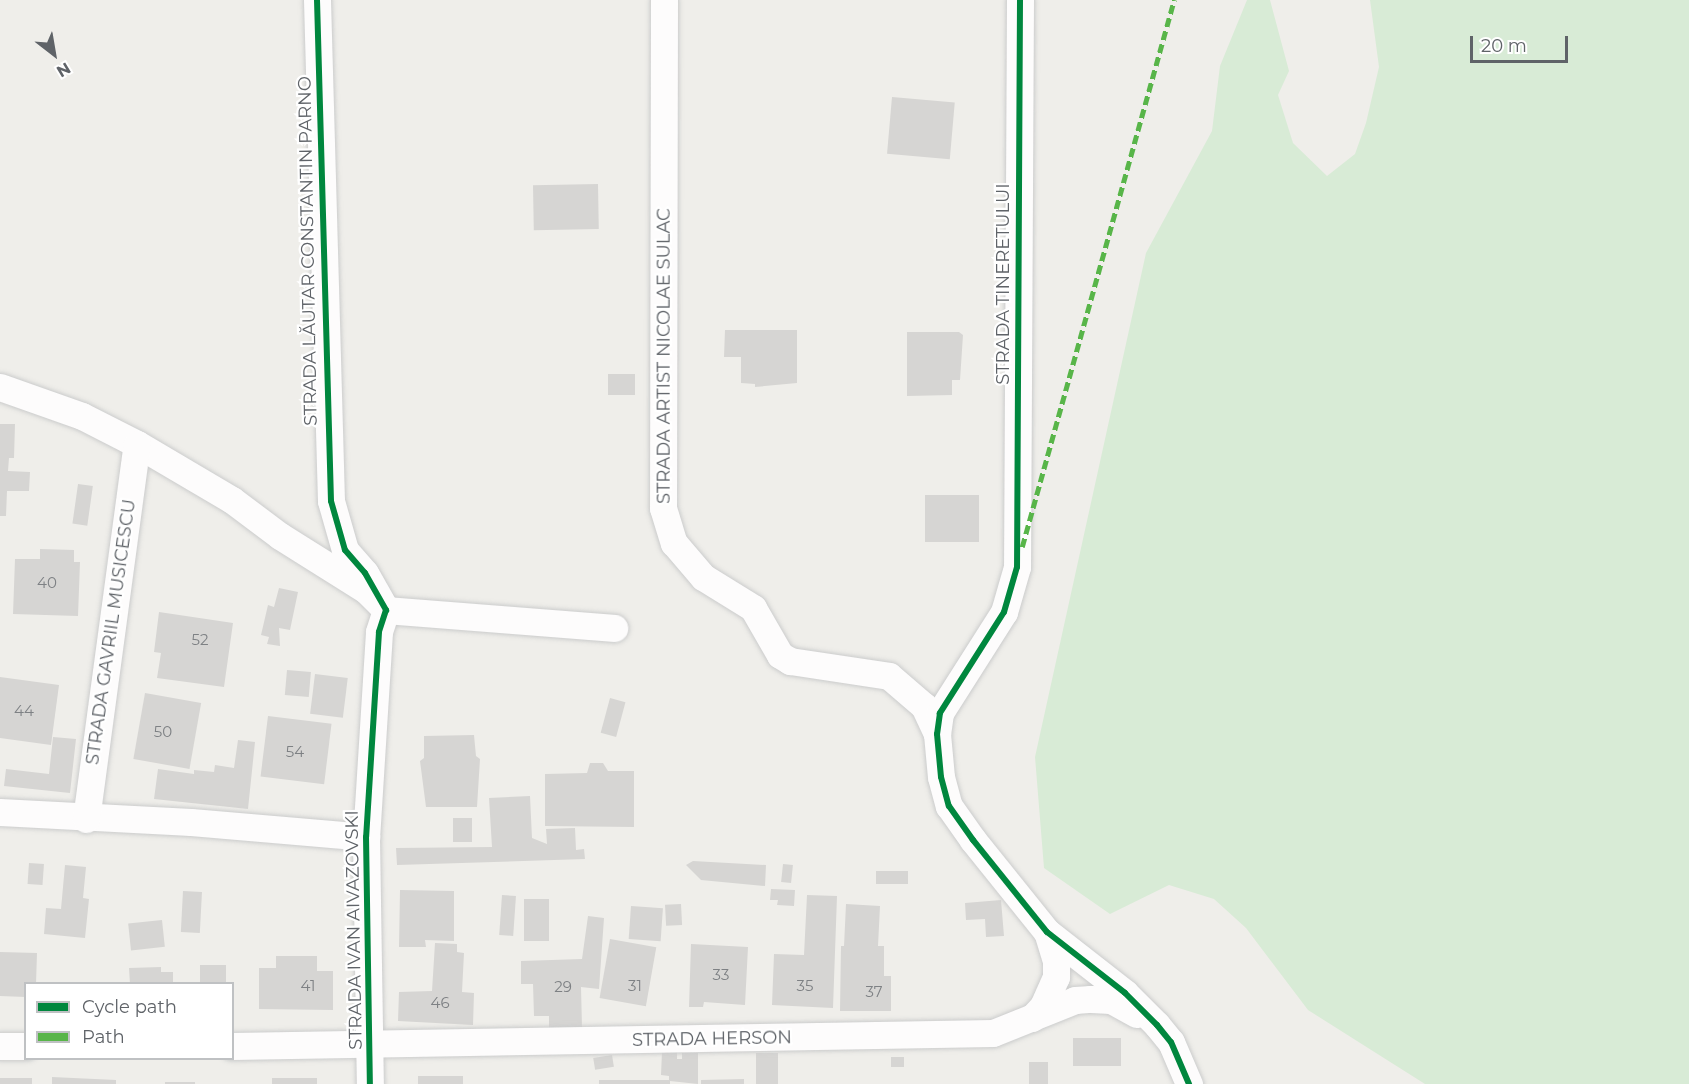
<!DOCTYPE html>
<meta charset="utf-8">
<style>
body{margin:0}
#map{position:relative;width:1689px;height:1084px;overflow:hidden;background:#efeeea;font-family:Montserrat,sans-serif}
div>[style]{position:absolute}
.green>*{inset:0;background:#d8ebd6}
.building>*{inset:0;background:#d6d5d3;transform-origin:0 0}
.roads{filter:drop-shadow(0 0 2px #cbcccc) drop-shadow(0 0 2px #cbcccc)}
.minor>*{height:27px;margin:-13.5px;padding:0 13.5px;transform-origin:13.5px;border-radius:13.5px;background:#fdfcfc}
.quiet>*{height:4.5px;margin-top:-2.25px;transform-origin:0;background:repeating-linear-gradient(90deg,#58b549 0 9px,transparent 0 13.5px)}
.cycleway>*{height:6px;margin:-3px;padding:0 3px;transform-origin:3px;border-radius:3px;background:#00873e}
span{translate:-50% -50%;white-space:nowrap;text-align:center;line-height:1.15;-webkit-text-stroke:4.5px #fff;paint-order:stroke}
.number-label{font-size:15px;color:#7e8184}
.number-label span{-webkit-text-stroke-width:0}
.street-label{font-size:18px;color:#5f6368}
.legend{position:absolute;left:24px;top:982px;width:210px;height:78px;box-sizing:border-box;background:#fff;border:2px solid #bfc1c3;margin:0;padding:8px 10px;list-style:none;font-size:18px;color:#5f6368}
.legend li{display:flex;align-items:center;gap:12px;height:30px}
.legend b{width:30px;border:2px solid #bfc1c3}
.north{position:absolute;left:24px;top:24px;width:60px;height:60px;-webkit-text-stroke:4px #fff;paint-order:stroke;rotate:149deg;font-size:16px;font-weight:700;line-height:24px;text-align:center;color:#5f6368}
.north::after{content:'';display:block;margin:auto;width:21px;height:27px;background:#5f6368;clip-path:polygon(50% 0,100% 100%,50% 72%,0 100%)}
.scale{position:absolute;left:1470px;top:36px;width:98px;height:27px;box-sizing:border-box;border:3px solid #5f6368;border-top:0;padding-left:8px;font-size:18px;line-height:21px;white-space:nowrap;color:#5f6368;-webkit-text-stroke:4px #fff;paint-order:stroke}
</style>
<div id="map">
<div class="green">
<div style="clip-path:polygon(1247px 0,1270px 0,1289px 71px,1278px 95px,1293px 143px,1327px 176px,1355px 154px,1366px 123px,1379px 67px,1370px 0,1689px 0,1689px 1084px,1425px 1084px,1308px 1010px,1246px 928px,1214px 899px,1169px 885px,1110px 914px,1044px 868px,1035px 757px,1146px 253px,1212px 131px,1220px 66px)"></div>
</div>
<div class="building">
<div style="left:892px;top:97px;width:63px;height:57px;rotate:5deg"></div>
<div style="left:598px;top:184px;width:45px;height:65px;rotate:89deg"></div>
<div style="clip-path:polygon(725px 330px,797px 330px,797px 383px,755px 387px,755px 384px,741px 383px,741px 357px,724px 357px)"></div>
<div style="clip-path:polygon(907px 332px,959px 332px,963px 335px,960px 380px,952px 380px,952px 395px,907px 396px)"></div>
<div style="left:608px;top:374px;width:27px;height:21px"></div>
<div style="clip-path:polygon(0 424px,15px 424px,14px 458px,9px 458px,8px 471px,30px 472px,29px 491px,7px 491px,6px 516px,0 516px)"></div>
<div style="left:78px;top:484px;width:15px;height:40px;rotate:8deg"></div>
<div style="left:925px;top:495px;width:54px;height:47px"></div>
<div style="clip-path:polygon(40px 549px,74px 550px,74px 562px,80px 562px,78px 616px,13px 614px,15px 559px,40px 559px)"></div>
<div style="clip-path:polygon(279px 588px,298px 592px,290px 630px,279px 628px,280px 646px,267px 644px,269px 637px,261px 635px,268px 605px,274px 607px)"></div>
<div style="clip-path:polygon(159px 612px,233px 623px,224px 687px,157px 678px,161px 653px,154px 652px)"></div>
<div style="left:287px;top:670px;width:24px;height:25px;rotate:5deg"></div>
<div style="left:315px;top:674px;width:33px;height:40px;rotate:7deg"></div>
<div style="clip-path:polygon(0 677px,59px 685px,51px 745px,0 738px)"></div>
<div style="left:145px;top:693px;width:57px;height:67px;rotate:10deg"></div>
<div style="left:610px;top:698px;width:16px;height:36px;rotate:15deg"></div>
<div style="left:268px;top:716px;width:64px;height:61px;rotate:7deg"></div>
<div style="clip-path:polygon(474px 735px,476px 756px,480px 759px,477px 807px,426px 807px,420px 761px,424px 758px,424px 736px)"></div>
<div style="clip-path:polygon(53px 737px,76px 739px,70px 793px,4px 786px,6px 769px,49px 774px)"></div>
<div style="clip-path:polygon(238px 740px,255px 742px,248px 809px,154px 799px,158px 769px,194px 774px,194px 770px,214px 772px,215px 765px,234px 768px)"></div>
<div style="clip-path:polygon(590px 763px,603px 763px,608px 771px,634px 771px,634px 827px,545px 826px,545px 774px,587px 773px)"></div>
<div style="clip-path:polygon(530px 796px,532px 838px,547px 844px,546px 829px,575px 828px,576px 850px,584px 849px,585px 859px,397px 865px,396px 848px,492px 847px,489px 798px)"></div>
<div style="left:453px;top:818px;width:19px;height:24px"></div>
<div style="clip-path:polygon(693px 861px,766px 865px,765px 886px,701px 880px,686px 865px)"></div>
<div style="left:29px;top:863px;width:15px;height:21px;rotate:4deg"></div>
<div style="left:783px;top:864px;width:10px;height:18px;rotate:6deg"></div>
<div style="clip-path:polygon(65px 865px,86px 867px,83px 898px,89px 899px,85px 938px,44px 934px,46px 908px,61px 909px)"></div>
<div style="left:876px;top:871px;width:32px;height:13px"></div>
<div style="clip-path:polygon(771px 889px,795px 890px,794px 906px,777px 905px,778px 900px,770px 900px)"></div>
<div style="clip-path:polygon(400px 890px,454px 891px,454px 941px,425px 940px,426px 947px,399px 947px)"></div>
<div style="left:183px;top:891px;width:19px;height:41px;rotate:3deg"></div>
<div style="left:502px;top:895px;width:14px;height:40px;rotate:4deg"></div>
<div style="clip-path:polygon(807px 895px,837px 896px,833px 1008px,772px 1005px,774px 954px,804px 955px)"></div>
<div style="left:549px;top:899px;width:42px;height:25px;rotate:90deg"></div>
<div style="clip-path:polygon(1001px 900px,1004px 936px,986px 937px,985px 919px,966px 920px,965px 903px)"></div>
<div style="left:681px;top:904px;width:21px;height:16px;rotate:87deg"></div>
<div style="clip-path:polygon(846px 904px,880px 906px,878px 946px,884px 946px,884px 976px,891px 976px,891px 1011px,840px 1011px,841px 946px,844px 946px)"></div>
<div style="left:631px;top:906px;width:32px;height:33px;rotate:4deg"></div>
<div style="clip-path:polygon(588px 916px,604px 918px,599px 989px,581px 987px,582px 1027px,549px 1028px,549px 1016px,534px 1016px,533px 984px,521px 984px,521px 961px,582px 959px)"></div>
<div style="left:162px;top:920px;width:27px;height:34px;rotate:84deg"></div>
<div style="left:610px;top:939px;width:47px;height:60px;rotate:10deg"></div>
<div style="clip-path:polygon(435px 943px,457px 944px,457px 952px,464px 953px,462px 992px,474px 993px,473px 1025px,398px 1021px,399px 992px,432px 991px)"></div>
<div style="clip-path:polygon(691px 944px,748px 947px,745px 1005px,704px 1002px,703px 1007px,689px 1007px)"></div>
<div style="clip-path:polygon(0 952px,37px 953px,36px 984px,26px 984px,26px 997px,0 996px)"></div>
<div style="clip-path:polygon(276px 956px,317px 956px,317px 971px,333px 971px,333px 1010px,259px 1009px,259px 968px,276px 968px)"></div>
<div style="left:200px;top:965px;width:26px;height:19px"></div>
<div style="clip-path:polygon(161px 967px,161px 972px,173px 972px,173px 984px,130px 984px,129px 968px)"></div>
<div style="left:1073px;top:1038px;width:48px;height:28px"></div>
<div style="clip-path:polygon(662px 1052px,677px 1052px,677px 1059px,682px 1059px,682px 1053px,698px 1053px,698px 1084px,670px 1081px,670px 1084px,599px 1084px,599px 1080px,669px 1080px,669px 1076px,661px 1075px)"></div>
<div style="left:756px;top:1053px;width:22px;height:31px"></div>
<div style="left:612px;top:1055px;width:12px;height:19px;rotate:81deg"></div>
<div style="left:891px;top:1057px;width:13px;height:10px"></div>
<div style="left:1029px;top:1062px;width:19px;height:22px"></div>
<div style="left:418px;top:1076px;width:45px;height:8px"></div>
<div style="clip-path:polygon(52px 1077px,116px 1080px,116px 1084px,52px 1084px)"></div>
<div style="left:0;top:1078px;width:32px;height:6px"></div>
<div style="left:272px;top:1078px;width:45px;height:6px"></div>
<div style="clip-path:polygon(744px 1079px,744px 1084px,701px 1084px,701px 1080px)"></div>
<div style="left:165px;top:1082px;width:30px;height:2px"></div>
</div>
<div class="roads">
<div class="minor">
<div style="left:317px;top:0;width:501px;rotate:88.4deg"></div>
<div style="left:331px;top:501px;width:51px;rotate:74.1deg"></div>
<div style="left:345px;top:550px;width:30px;rotate:49deg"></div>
<div style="left:365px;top:573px;width:43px;rotate:60.4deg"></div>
<div style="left:386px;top:610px;width:23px;rotate:108deg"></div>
<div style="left:379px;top:632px;width:205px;rotate:93.6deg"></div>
<div style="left:366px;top:837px;width:247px;rotate:89.1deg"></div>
<div style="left:664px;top:0;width:508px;rotate:90.11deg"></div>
<div style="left:663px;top:508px;width:37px;rotate:73deg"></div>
<div style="left:674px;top:543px;width:45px;rotate:49.5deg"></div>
<div style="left:703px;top:577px;width:59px;rotate:31.8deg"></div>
<div style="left:753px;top:608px;width:54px;rotate:60.1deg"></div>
<div style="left:780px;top:655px;width:12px;rotate:31deg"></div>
<div style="left:790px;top:661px;width:100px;rotate:8.6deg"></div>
<div style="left:889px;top:676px;width:46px;rotate:40.6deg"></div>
<div style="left:924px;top:706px;width:31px;rotate:65deg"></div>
<div style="left:1020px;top:0;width:567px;rotate:90.3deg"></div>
<div style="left:1017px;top:567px;width:47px;rotate:106.1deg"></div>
<div style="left:1004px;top:612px;width:120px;rotate:122.4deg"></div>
<div style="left:940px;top:713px;width:21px;rotate:98deg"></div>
<div style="left:937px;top:734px;width:43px;rotate:84.7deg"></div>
<div style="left:941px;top:777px;width:30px;rotate:75deg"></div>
<div style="left:949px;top:806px;width:42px;rotate:54.8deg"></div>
<div style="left:973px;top:840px;width:118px;rotate:51.2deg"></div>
<div style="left:1047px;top:932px;width:99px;rotate:38deg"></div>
<div style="left:1125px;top:993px;width:45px;rotate:45deg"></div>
<div style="left:1157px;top:1025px;width:22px;rotate:51deg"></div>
<div style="left:1171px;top:1042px;width:46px;rotate:66.8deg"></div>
<div style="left:0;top:387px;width:87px;rotate:19.5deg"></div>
<div style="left:82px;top:416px;width:62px;rotate:27deg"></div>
<div style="left:137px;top:444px;width:110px;rotate:30.5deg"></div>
<div style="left:232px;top:500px;width:60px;rotate:36.9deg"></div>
<div style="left:280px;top:536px;width:102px;rotate:32.1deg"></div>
<div style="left:366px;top:590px;width:28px;rotate:45deg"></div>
<div style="left:386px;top:610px;width:229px;rotate:4.5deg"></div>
<div style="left:0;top:812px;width:191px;rotate:3deg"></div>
<div style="left:191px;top:822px;width:176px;rotate:4.9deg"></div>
<div style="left:86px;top:819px;width:378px;rotate:-82.3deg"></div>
<div style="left:1032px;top:1018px;width:16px;rotate:-47deg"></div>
<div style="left:1043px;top:1006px;width:32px;rotate:-66deg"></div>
<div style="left:1056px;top:977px;width:16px;rotate:-90deg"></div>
<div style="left:1056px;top:961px;width:30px;rotate:-107deg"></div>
<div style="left:0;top:1046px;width:26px"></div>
<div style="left:232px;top:1046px;width:761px;rotate:-0.98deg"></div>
<div style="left:993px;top:1033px;width:88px;rotate:-21.9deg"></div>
<div style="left:1075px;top:1000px;width:16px;rotate:-4deg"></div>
<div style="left:1091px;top:999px;width:20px;rotate:3deg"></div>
<div style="left:1111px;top:1000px;width:29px;rotate:29deg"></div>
</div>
</div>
<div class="quiet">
<div style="left:1022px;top:547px;width:568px;rotate:-74.47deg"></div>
</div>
<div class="cycleway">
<div style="left:317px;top:0;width:501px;rotate:88.4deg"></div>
<div style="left:331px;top:501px;width:51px;rotate:74.1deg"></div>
<div style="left:345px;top:550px;width:30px;rotate:49deg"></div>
<div style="left:365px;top:573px;width:43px;rotate:60.4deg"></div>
<div style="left:386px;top:610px;width:23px;rotate:108deg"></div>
<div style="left:379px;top:632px;width:205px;rotate:93.6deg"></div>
<div style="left:366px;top:837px;width:247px;rotate:89.1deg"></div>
<div style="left:1020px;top:0;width:567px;rotate:90.3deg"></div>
<div style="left:1017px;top:567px;width:47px;rotate:106.1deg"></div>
<div style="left:1004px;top:612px;width:120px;rotate:122.4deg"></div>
<div style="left:940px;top:713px;width:21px;rotate:98deg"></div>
<div style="left:937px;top:734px;width:43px;rotate:84.7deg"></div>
<div style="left:941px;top:777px;width:30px;rotate:75deg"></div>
<div style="left:949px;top:806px;width:42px;rotate:54.8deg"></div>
<div style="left:973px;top:840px;width:118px;rotate:51.2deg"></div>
<div style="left:1047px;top:932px;width:99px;rotate:38deg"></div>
<div style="left:1125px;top:993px;width:45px;rotate:45deg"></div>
<div style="left:1157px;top:1025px;width:22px;rotate:51deg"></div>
<div style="left:1171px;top:1042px;width:46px;rotate:66.8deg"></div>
</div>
<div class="number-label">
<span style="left:47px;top:583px">40</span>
<span style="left:200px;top:640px">52</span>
<span style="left:24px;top:711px">44</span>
<span style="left:163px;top:732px">50</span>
<span style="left:295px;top:752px">54</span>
<span style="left:721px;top:975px">33</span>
<span style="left:308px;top:986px">41</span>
<span style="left:635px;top:986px">31</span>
<span style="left:805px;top:986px">35</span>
<span style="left:563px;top:987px">29</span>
<span style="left:874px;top:992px">37</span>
<span style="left:440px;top:1003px">46</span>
</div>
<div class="street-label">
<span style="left:308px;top:251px;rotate:-91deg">STRADA LĂUTAR CONSTANTIN PARNO</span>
<span style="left:1003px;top:284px;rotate:-90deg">STRADA TINERETULUI</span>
<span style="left:664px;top:356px;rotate:-90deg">STRADA ARTIST NICOLAE SULAC</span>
<span style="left:111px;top:632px;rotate:-82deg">STRADA GAVRIIL MUSICESCU</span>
<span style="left:354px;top:930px;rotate:-91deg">STRADA IVAN AIVAZOVSKI</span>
<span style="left:712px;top:1039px;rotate:-1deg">STRADA HERSON</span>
</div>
<ul class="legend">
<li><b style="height:8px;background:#00873e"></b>Cycle path</li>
<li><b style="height:8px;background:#58b549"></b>Path</li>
</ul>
<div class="north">N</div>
<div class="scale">20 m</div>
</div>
